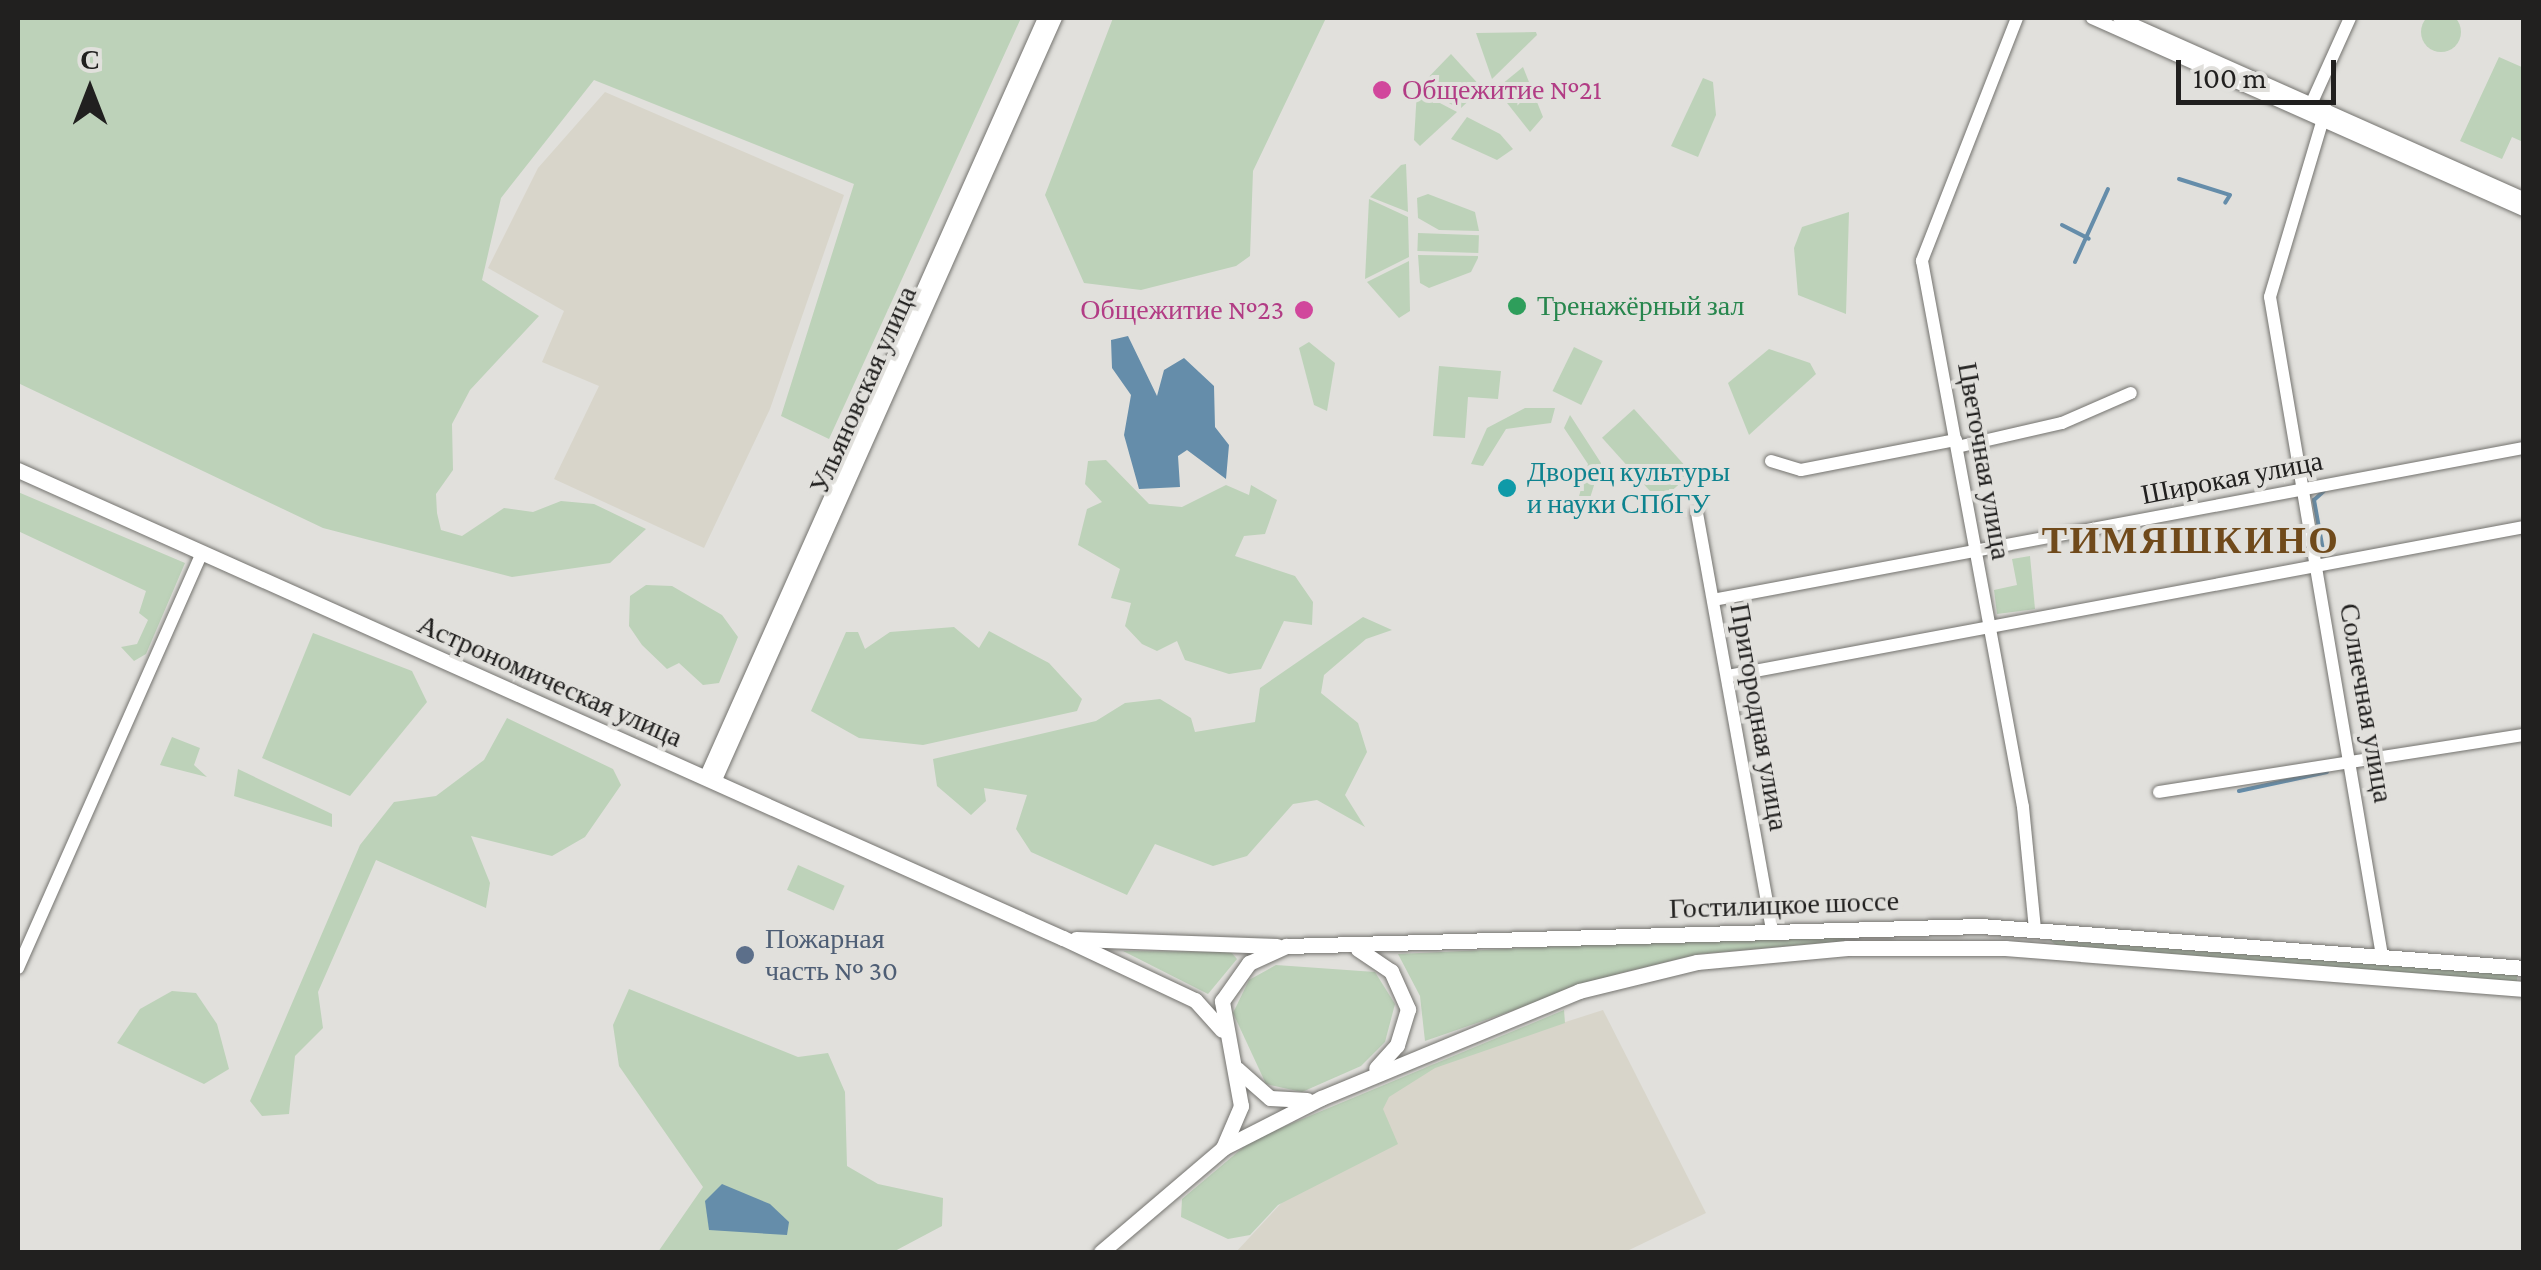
<!DOCTYPE html>
<meta charset="utf-8">
<style>
body{margin:0}
#map{position:relative;width:2541px;height:1270px;overflow:hidden;background:#e1e0dc;font-family:"Crimson Pro",serif}
div>[style]{position:absolute}
.built>*{inset:0;background:#d8d5ca}
.green>*{inset:0;background:#bdd2b9;transform-origin:0 0}
.round{border-radius:50%}
.water>*{inset:0;background:#658daa}
.stream>*{height:4px;margin:-2px;padding:0 2px;transform-origin:2px;border-radius:2px;background:#658daa}
.roads{filter:drop-shadow(0 0 2px #74736f) drop-shadow(0 0 2px #74736f)}
.minor>*{height:12px;margin:-6px;padding:0 6px;transform-origin:6px;border-radius:6px;background:#fff}
.major>*{height:15px;margin:-7.5px;padding:0 7.5px;transform-origin:7.5px;border-radius:7.5px;background:#fff}
.dots>*{width:28px;height:28px;translate:-50% -50%;box-sizing:border-box;border:5px solid #e1e0dc;border-radius:50%}
span{translate:-50% -50%;white-space:nowrap;text-align:center;line-height:1.15;-webkit-text-stroke:8px #e1e0dc;paint-order:stroke}
.hotel-label{font-size:28px;color:#b23c85}
.left{translate:0 -50%;text-align:left}
.right{translate:-100% -50%;text-align:right}
.leisure-label{font-size:28px;color:#27864d}
.street-label{font-size:28px;color:#21201f}
.culture-label{font-size:28px;color:#0d838f}
.service-label{font-size:28px;color:#4e5e75}
.district-label{font-size:38px;color:#704a1b;font-weight:700;letter-spacing:2.5px}
.frame{position:absolute;inset:0;border:20px solid #21201f;pointer-events:none}
.north{position:absolute;left:40px;top:40px;width:100px;height:100px;-webkit-text-stroke:8px #e1e0dc;paint-order:stroke;rotate:0deg;font-size:28px;font-weight:700;line-height:40px;text-align:center;color:#21201f}
.north::after{content:'';display:block;margin:auto;width:35px;height:45px;background:#21201f;clip-path:polygon(50% 0,100% 100%,50% 72%,0 100%)}
.scale{position:absolute;left:2176px;top:60px;width:160px;height:45px;box-sizing:border-box;border:5px solid #21201f;border-top:0;padding-left:12px;font-size:30px;line-height:35px;white-space:nowrap;color:#21201f;-webkit-text-stroke:8px #e1e0dc;paint-order:stroke}
</style>
<div id="map">
<div class="built">
<div style="clip-path:polygon(605px 92px,844px 195px,770px 409px,704px 548px,554px 479px,599px 386px,542px 362px,564px 311px,488px 268px,538px 168px)"></div>
<div style="clip-path:polygon(1603px 1010px,1706px 1213px,1625px 1252px,1236px 1252px,1377px 1100px,1428px 1066px)"></div>
</div>
<div class="green">
<div class="round" style="left:2421px;top:12px;width:40px;height:40px"></div>
<div style="clip-path:polygon(18px 18px,1021px 18px,829px 439px,781px 416px,854px 184px,594px 80px,501px 198px,482px 280px,539px 316px,470px 390px,452px 424px,453px 470px,436px 494px,437px 513px,441px 530px,462px 536px,504px 508px,533px 512px,561px 501px,594px 504px,646px 529px,610px 563px,512px 577px,323px 528px,18px 383px)"></div>
<div style="clip-path:polygon(1113px 18px,1326px 18px,1253px 171px,1250px 256px,1236px 266px,1141px 290px,1084px 283px,1045px 195px)"></div>
<div style="clip-path:polygon(1536px 32px,1537px 35px,1492px 79px,1476px 33px)"></div>
<div style="clip-path:polygon(1451px 54px,1482px 88px,1460px 109px,1419px 87px)"></div>
<div style="clip-path:polygon(2499px 57px,2524px 68px,2523px 142px,2512px 137px,2502px 159px,2460px 141px)"></div>
<div style="clip-path:polygon(1523px 67px,1543px 117px,1530px 132px,1496px 89px)"></div>
<div style="clip-path:polygon(1703px 78px,1713px 82px,1716px 115px,1698px 157px,1671px 146px)"></div>
<div style="clip-path:polygon(1417px 91px,1457px 112px,1420px 146px,1414px 140px)"></div>
<div style="clip-path:polygon(1467px 117px,1500px 134px,1513px 149px,1497px 160px,1451px 139px)"></div>
<div style="clip-path:polygon(1406px 164px,1408px 212px,1370px 197px,1401px 165px)"></div>
<div style="clip-path:polygon(1428px 194px,1475px 212px,1479px 231px,1439px 230px,1418px 218px,1417px 198px)"></div>
<div style="clip-path:polygon(1369px 199px,1408px 217px,1409px 257px,1365px 279px)"></div>
<div style="clip-path:polygon(1849px 212px,1846px 314px,1798px 295px,1794px 248px,1802px 227px)"></div>
<div style="left:1418px;top:233px;width:61px;height:18px;rotate:2deg"></div>
<div style="clip-path:polygon(1418px 255px,1478px 256px,1478px 258px,1471px 272px,1429px 288px,1420px 283px)"></div>
<div style="clip-path:polygon(1409px 261px,1410px 311px,1399px 318px,1367px 282px)"></div>
<div style="clip-path:polygon(1309px 342px,1335px 363px,1327px 411px,1314px 405px,1299px 348px)"></div>
<div style="left:1574px;top:347px;width:32px;height:49px;rotate:26deg"></div>
<div style="clip-path:polygon(1769px 349px,1810px 363px,1816px 374px,1749px 435px,1728px 383px)"></div>
<div style="clip-path:polygon(1439px 366px,1501px 371px,1498px 399px,1468px 397px,1465px 438px,1433px 436px)"></div>
<div style="clip-path:polygon(1525px 408px,1555px 408px,1551px 423px,1506px 429px,1483px 466px,1471px 464px,1487px 428px)"></div>
<div style="left:1634px;top:409px;width:86px;height:43px;rotate:48deg"></div>
<div style="clip-path:polygon(1570px 415px,1601px 463px,1585px 514px,1576px 507px,1588px 464px,1564px 428px)"></div>
<div style="clip-path:polygon(1106px 460px,1149px 504px,1182px 507px,1226px 485px,1249px 495px,1251px 485px,1277px 500px,1265px 534px,1244px 536px,1235px 556px,1295px 576px,1313px 602px,1312px 625px,1284px 621px,1261px 669px,1229px 674px,1185px 660px,1177px 641px,1157px 651px,1142px 644px,1125px 626px,1131px 603px,1111px 598px,1120px 569px,1078px 545px,1087px 509px,1102px 502px,1085px 484px,1088px 461px)"></div>
<div style="clip-path:polygon(18px 492px,185px 563px,146px 654px,134px 661px,121px 647px,137px 644px,148px 620px,139px 613px,146px 591px,18px 531px)"></div>
<div style="clip-path:polygon(2030px 556px,2035px 609px,1997px 614px,1994px 590px,2017px 585px,2012px 559px)"></div>
<div style="clip-path:polygon(646px 585px,672px 586px,722px 615px,738px 637px,719px 683px,703px 685px,679px 663px,667px 669px,642px 645px,629px 626px,630px 596px)"></div>
<div style="clip-path:polygon(1363px 617px,1392px 630px,1366px 639px,1324px 675px,1321px 693px,1358px 723px,1367px 752px,1345px 795px,1365px 827px,1317px 800px,1293px 804px,1247px 856px,1213px 866px,1155px 844px,1127px 895px,1031px 852px,1016px 829px,1027px 795px,984px 788px,986px 801px,971px 815px,937px 786px,933px 759px,1096px 721px,1125px 703px,1160px 699px,1191px 718px,1195px 732px,1255px 722px,1260px 688px)"></div>
<div style="clip-path:polygon(954px 627px,979px 648px,989px 631px,1049px 663px,1082px 699px,1077px 711px,923px 745px,859px 738px,811px 711px,846px 632px,858px 632px,865px 649px,890px 632px)"></div>
<div style="clip-path:polygon(313px 633px,412px 671px,427px 702px,350px 796px,262px 758px)"></div>
<div style="clip-path:polygon(507px 718px,613px 769px,621px 785px,585px 837px,552px 856px,471px 836px,490px 883px,486px 908px,376px 860px,318px 992px,323px 1028px,295px 1056px,289px 1114px,262px 1116px,250px 1101px,360px 845px,394px 802px,436px 796px,484px 760px)"></div>
<div style="clip-path:polygon(172px 737px,200px 748px,194px 765px,207px 777px,160px 765px)"></div>
<div style="clip-path:polygon(238px 769px,332px 814px,332px 827px,234px 796px)"></div>
<div style="left:798px;top:865px;width:51px;height:27px;rotate:24deg"></div>
<div style="clip-path:polygon(1845px 933px,1845px 941px,1699px 954px,1621px 973px,1425px 1041px,1420px 996px,1398px 954px)"></div>
<div style="clip-path:polygon(2050px 940px,2517px 974px,2517px 982px,2056px 945px)"></div>
<div style="clip-path:polygon(1123px 951px,1231px 952px,1237px 959px,1208px 994px)"></div>
<div style="clip-path:polygon(1276px 965px,1375px 972px,1395px 1004px,1385px 1042px,1361px 1066px,1302px 1092px,1266px 1084px,1233px 1013px,1249px 980px)"></div>
<div style="clip-path:polygon(629px 989px,798px 1057px,828px 1053px,845px 1092px,847px 1166px,878px 1184px,943px 1198px,942px 1226px,893px 1252px,658px 1252px,703px 1187px,619px 1066px,613px 1025px)"></div>
<div style="clip-path:polygon(172px 991px,196px 993px,217px 1024px,229px 1069px,204px 1084px,117px 1043px,140px 1009px)"></div>
<div style="clip-path:polygon(1564px 1010px,1565px 1023px,1435px 1068px,1389px 1097px,1383px 1109px,1398px 1144px,1278px 1205px,1250px 1235px,1228px 1239px,1181px 1217px,1182px 1199px,1252px 1140px)"></div>
</div>
<div class="water">
<div style="clip-path:polygon(1128px 336px,1157px 396px,1164px 370px,1184px 358px,1214px 386px,1215px 427px,1229px 445px,1226px 479px,1187px 450px,1178px 456px,1180px 487px,1139px 489px,1124px 435px,1131px 395px,1112px 368px,1111px 340px)"></div>
<div style="clip-path:polygon(722px 1184px,770px 1204px,789px 1222px,787px 1235px,709px 1230px,705px 1201px)"></div>
</div>
<div class="stream">
<div style="left:2179px;top:179px;width:53px;rotate:17.4deg"></div>
<div style="left:2230px;top:195px;width:9px;rotate:122deg"></div>
<div style="left:2062px;top:225px;width:30px;rotate:27deg"></div>
<div style="left:2075px;top:262px;width:80px;rotate:-65.7deg"></div>
<div style="left:2323px;top:550px;width:51px;rotate:-100.2deg"></div>
<div style="left:2314px;top:500px;width:13px;rotate:-42deg"></div>
<div style="left:2239px;top:791px;width:90px;rotate:-12.2deg"></div>
</div>
<div class="roads">
<div class="minor">
<div style="left:2017px;top:18px;width:261px;rotate:111.4deg"></div>
<div style="left:1922px;top:261px;width:555px;rotate:79.52deg"></div>
<div style="left:2023px;top:807px;width:123px;rotate:84.4deg"></div>
<div style="left:2092px;top:18px;width:473px;rotate:24deg"></div>
<div style="left:2119px;top:18px;width:443px;rotate:24deg"></div>
<div style="left:2326px;top:109px;width:196px;rotate:106.6deg"></div>
<div style="left:2270px;top:297px;width:668px;rotate:80.35deg"></div>
<div style="left:2308px;top:111px;width:102px;rotate:-65.7deg"></div>
<div style="left:1957px;top:447px;width:108px;rotate:-12.9deg"></div>
<div style="left:2062px;top:423px;width:75px;rotate:-23.5deg"></div>
<div style="left:1771px;top:461px;width:31px;rotate:17deg"></div>
<div style="left:1801px;top:470px;width:158px;rotate:-11deg"></div>
<div style="left:1697px;top:513px;width:423px;rotate:79.8deg"></div>
<div style="left:1713px;top:600px;width:825px;rotate:-10.62deg"></div>
<div style="left:1728px;top:676px;width:810px;rotate:-10.6deg"></div>
<div style="left:705px;top:778px;width:832px;rotate:-65.96deg"></div>
<div style="left:715px;top:782px;width:837px;rotate:-65.95deg"></div>
<div style="left:2159px;top:792px;width:369px;rotate:-8.9deg"></div>
<div style="left:18px;top:968px;width:454px;rotate:-66.1deg"></div>
</div>
<div class="major">
<div style="left:18px;top:470px;width:1145px;rotate:24.13deg"></div>
<div style="left:1063px;top:938px;width:146px;rotate:25.2deg"></div>
<div style="left:1195px;top:1000px;width:40px;rotate:48deg"></div>
<div style="left:1076px;top:939px;width:201px;rotate:2deg"></div>
<div style="left:1358px;top:949px;width:40px;rotate:34deg"></div>
<div style="left:1391px;top:971px;width:42px;rotate:65.9deg"></div>
<div style="left:1408px;top:1009px;width:38px;rotate:107deg"></div>
<div style="left:1397px;top:1045px;width:31px;rotate:132deg"></div>
<div style="left:1237px;top:1069px;width:44px;rotate:41.3deg"></div>
<div style="left:1270px;top:1098px;width:37px;rotate:3deg"></div>
<div style="left:1223px;top:1148px;width:46px;rotate:-66.8deg"></div>
<div style="left:1241px;top:1106px;width:107px;rotate:-100.3deg"></div>
<div style="left:1222px;top:1001px;width:47px;rotate:-54.6deg"></div>
<div style="left:1249px;top:963px;width:41px;rotate:-24.7deg"></div>
<div style="left:1286px;top:946px;width:695px;rotate:-1.65deg"></div>
<div style="left:1981px;top:926px;width:545px;rotate:4.42deg"></div>
<div style="left:1101px;top:1252px;width:160px;rotate:-40.4deg"></div>
<div style="left:1223px;top:1148px;width:110px;rotate:-27deg"></div>
<div style="left:1321px;top:1098px;width:279px;rotate:-22.5deg"></div>
<div style="left:1579px;top:991px;width:122px;rotate:-13.8deg"></div>
<div style="left:1697px;top:962px;width:151px;rotate:-5.3deg"></div>
<div style="left:1847px;top:948px;width:158px"></div>
<div style="left:2005px;top:948px;width:521px;rotate:4.52deg"></div>
</div>
</div>
<div class="dots">
<div style="left:1382px;top:90px;background:#d1479c"></div>
<div style="left:1517px;top:306px;background:#2e9e5b"></div>
<div style="left:1304px;top:310px;background:#d1479c"></div>
<div style="left:1507px;top:488px;background:#0f9aa8"></div>
<div style="left:745px;top:955px;background:#5c6f8a"></div>
</div>
<div class="hotel-label">
<span class="left" style="left:1402px;top:90px">Общежитие №21</span>
<span class="right" style="left:1284px;top:310px">Общежитие №23</span>
</div>
<div class="leisure-label">
<span class="left" style="left:1537px;top:306px">Тренажёрный зал</span>
</div>
<div class="street-label">
<span style="left:863px;top:390px;rotate:-66deg">Ульяновская улица</span>
<span style="left:1984px;top:461px;rotate:80deg">Цветочная улица</span>
<span style="left:2232px;top:478px;rotate:-11deg">Широкая улица</span>
<span style="left:550px;top:681px;rotate:24deg">Астрономическая улица</span>
<span style="left:2366px;top:703px;rotate:80deg">Солнечная улица</span>
<span style="left:1759px;top:717px;rotate:80deg">Пригородная улица</span>
<span style="left:1784px;top:905px;rotate:-2deg">Гостилицкое шоссе</span>
</div>
<div class="culture-label">
<span class="left" style="left:1527px;top:488px">Дворец культуры<br>и науки СПбГУ</span>
</div>
<div class="service-label">
<span class="left" style="left:765px;top:955px">Пожарная<br>часть № 30</span>
</div>
<div class="district-label">
<span style="left:2191px;top:541px">ТИМЯШКИНО</span>
</div>
<div class="frame"></div>
<div class="north">С</div>
<div class="scale">100 m</div>
</div>
